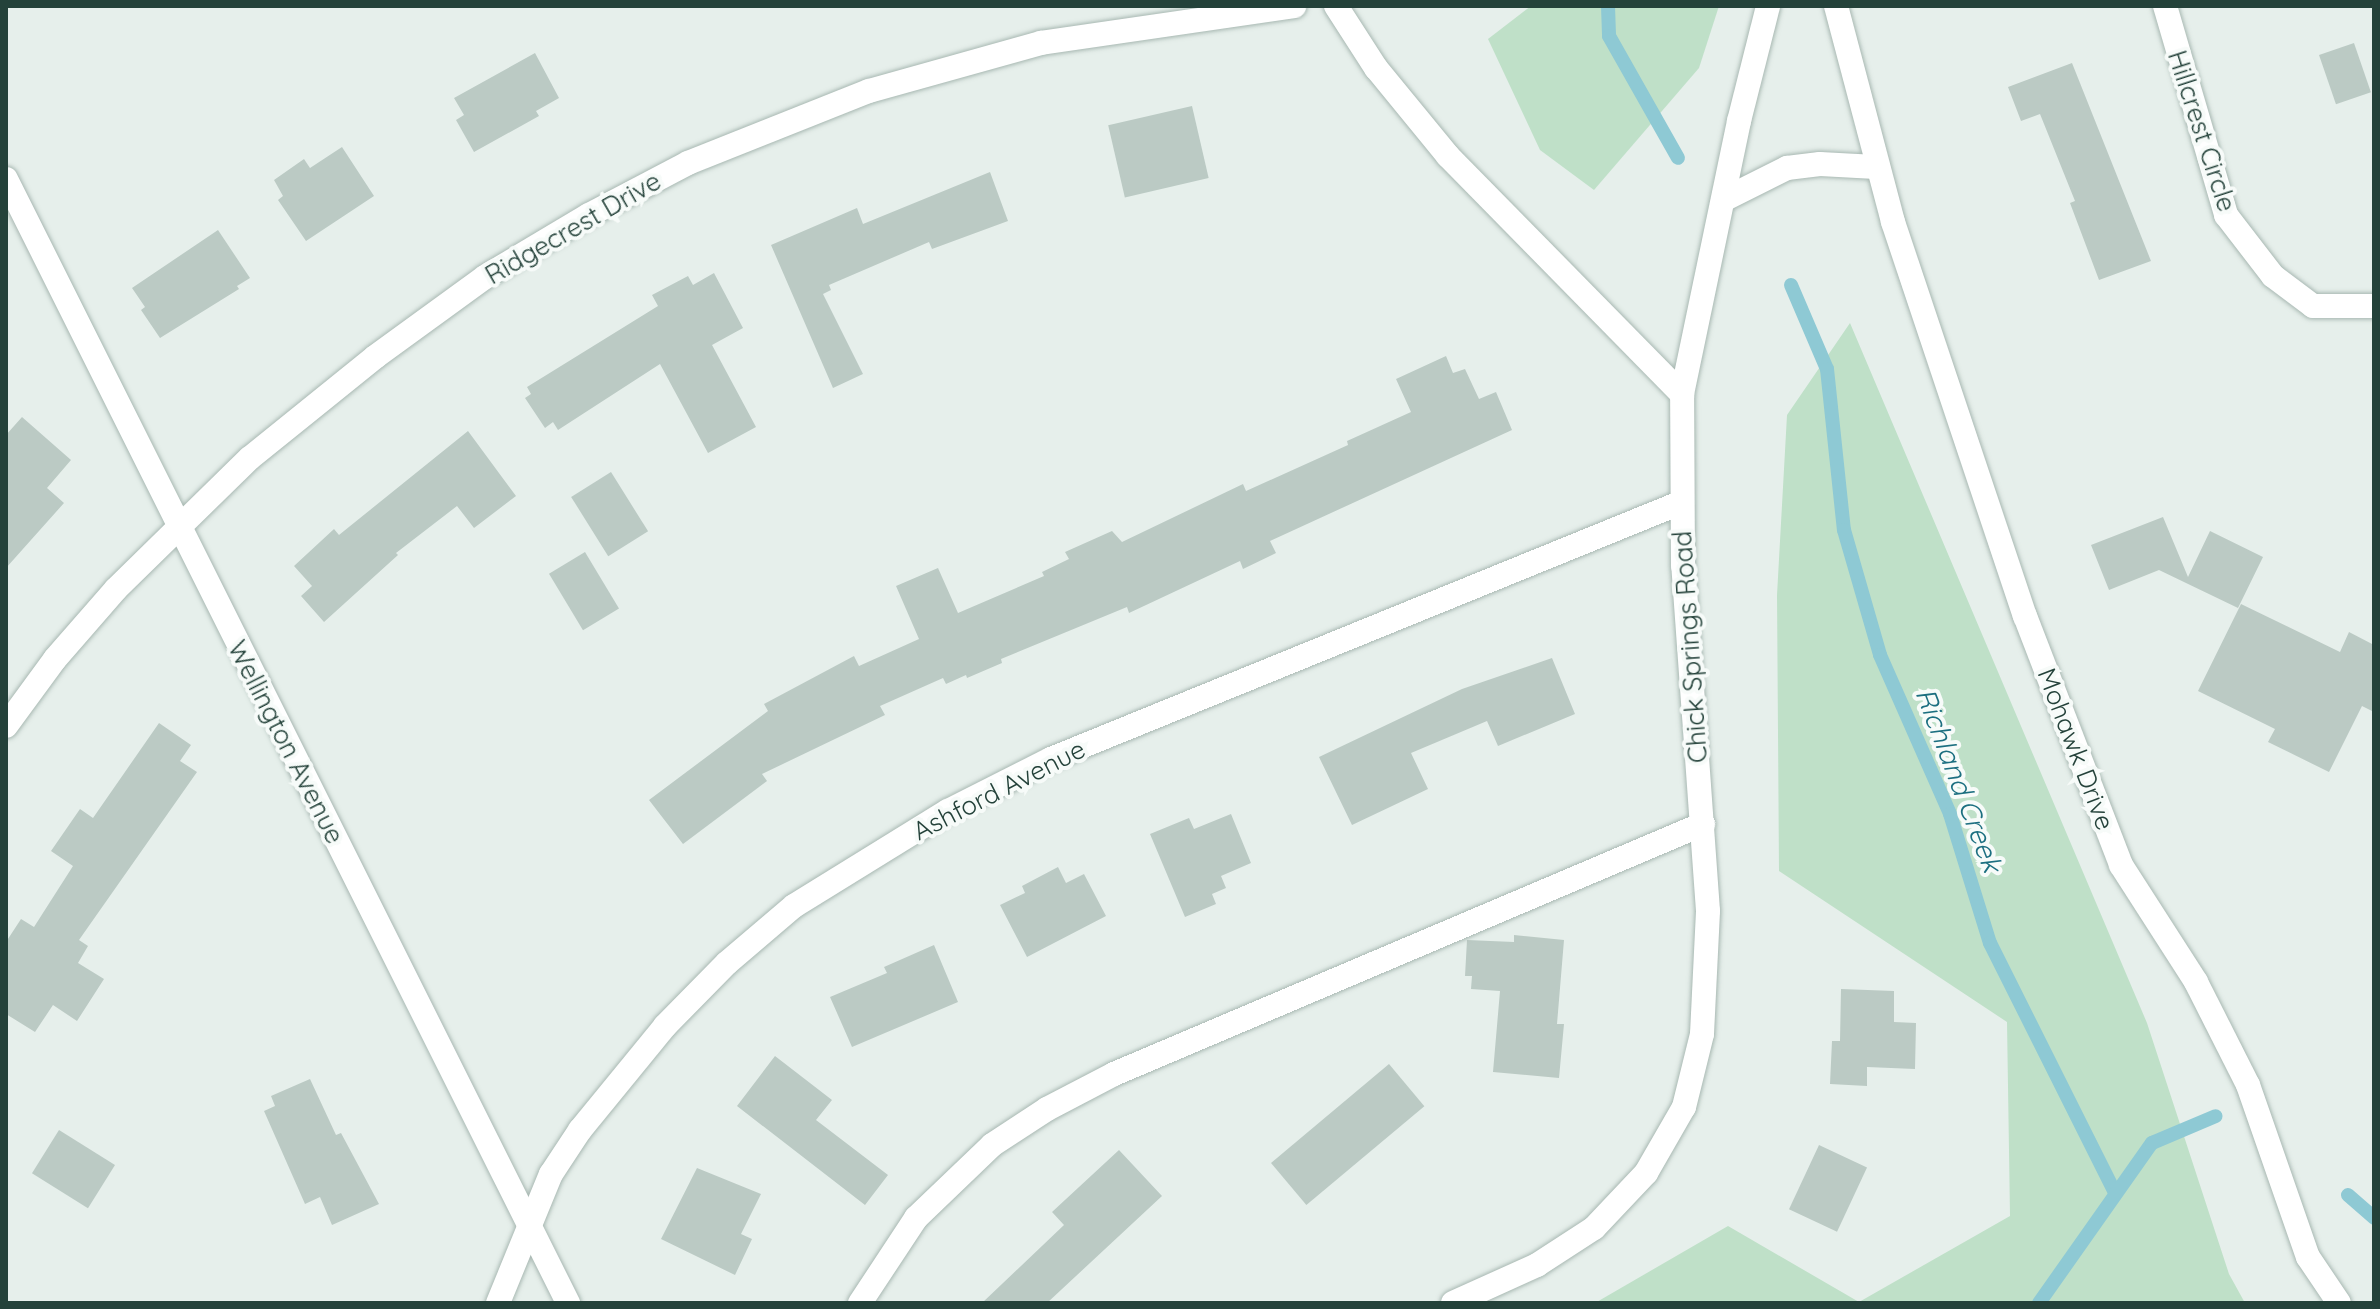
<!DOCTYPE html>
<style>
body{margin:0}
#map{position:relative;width:2380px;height:1309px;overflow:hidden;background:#e6efeb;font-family:Quicksand,sans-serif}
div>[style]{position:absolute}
.green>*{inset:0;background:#bfe0c8}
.stream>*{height:14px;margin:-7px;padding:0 7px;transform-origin:7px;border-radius:7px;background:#8ec9d4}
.building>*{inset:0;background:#bbcac4;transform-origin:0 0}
.roads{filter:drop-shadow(0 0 2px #a8b8b2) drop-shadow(0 0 2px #a8b8b2)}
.minor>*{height:24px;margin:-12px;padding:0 12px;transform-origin:12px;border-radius:12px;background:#fff}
span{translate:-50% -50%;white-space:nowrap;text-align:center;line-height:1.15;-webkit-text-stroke:8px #f7fbf9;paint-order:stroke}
.street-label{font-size:26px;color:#24423a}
.water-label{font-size:28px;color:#1c6f80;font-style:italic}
.frame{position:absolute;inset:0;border:8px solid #24423a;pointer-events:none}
</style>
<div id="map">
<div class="green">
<div style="clip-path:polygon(1531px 6px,1719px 6px,1699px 68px,1594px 190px,1540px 150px,1488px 39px)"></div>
<div style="clip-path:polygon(1850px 323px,2147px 1023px,2229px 1274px,2245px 1303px,1595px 1303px,1728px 1226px,1859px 1302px,2010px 1216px,2007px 1022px,1779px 871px,1777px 595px,1787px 415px)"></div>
</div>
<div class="stream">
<div style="left:1608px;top:6px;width:30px;rotate:88deg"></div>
<div style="left:1609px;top:36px;width:140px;rotate:60.5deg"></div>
<div style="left:1791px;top:285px;width:91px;rotate:66.8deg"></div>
<div style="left:1827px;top:369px;width:162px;rotate:84deg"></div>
<div style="left:1844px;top:530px;width:130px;rotate:73.9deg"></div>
<div style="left:1880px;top:655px;width:174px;rotate:66.2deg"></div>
<div style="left:1950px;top:814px;width:135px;rotate:72.8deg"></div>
<div style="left:1990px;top:943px;width:280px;rotate:63.4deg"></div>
<div style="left:2348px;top:1195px;width:35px;rotate:41deg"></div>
<div style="left:2039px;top:1303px;width:196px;rotate:-54.8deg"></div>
<div style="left:2152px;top:1143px;width:69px;rotate:-22.9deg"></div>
</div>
<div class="building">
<div style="left:2354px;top:43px;width:52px;height:37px;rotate:71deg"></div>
<div style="clip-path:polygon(535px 53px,559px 98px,536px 111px,539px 116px,474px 152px,456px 120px,464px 115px,454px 98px)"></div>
<div style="clip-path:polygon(2072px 63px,2151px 261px,2099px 280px,2070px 203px,2075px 201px,2040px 114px,2021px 121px,2008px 87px)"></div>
<div style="left:1192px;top:106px;width:74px;height:86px;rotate:77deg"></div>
<div style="clip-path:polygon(342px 147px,374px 196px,306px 241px,278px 200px,283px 196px,274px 180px,304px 159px,310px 168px)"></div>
<div style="clip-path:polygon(990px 172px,1008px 221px,932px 249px,929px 242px,829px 285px,831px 290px,823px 294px,863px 374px,833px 388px,771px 245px,857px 208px,863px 224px)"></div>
<div style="clip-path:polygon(218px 230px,250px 278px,237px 286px,239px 289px,160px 338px,141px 310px,145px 307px,132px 288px)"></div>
<div style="clip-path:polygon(714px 273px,743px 328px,712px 345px,756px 427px,708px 453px,660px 364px,558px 430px,553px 422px,545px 428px,525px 398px,531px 394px,527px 387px,658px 306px,652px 295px,688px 276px,693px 285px)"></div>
<div style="clip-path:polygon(1446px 356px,1453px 373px,1465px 369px,1479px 399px,1496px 392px,1512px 430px,1270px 541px,1276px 553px,1243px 569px,1240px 561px,1129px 613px,1127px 607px,1001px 659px,1002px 663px,967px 678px,966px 675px,946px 684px,943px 678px,880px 706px,885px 715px,762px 774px,767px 781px,683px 844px,649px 800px,768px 711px,764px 704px,854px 656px,859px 666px,919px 639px,896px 586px,938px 568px,958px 613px,1044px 576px,1042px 572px,1069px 559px,1065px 552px,1112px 531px,1122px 542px,1243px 484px,1246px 491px,1348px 445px,1347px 441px,1411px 412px,1396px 379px)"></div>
<div style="clip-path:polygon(22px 417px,71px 460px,47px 488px,64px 503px,6px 568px,6px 435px)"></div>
<div style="clip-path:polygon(468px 431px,516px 496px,474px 528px,457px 506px,396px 553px,398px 555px,324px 622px,301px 596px,312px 586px,294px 566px,334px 529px,339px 535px)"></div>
<div style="left:611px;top:472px;width:70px;height:47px;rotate:58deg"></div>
<div style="clip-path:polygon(2163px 517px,2188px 577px,2210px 531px,2263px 557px,2238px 608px,2159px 570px,2109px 590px,2091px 545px)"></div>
<div style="left:585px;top:552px;width:66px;height:42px;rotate:59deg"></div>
<div style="clip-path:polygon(2241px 604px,2340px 652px,2349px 632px,2374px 645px,2374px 712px,2362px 706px,2329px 772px,2268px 742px,2275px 729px,2198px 691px)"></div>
<div style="clip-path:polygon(1552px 658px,1575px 714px,1498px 746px,1487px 721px,1411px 753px,1428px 789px,1352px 825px,1319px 757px,1462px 689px)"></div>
<div style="clip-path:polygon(159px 723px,191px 745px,180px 761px,197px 772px,79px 940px,88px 946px,78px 963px,104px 979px,77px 1021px,53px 1005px,35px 1032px,6px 1014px,6px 942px,21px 919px,34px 927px,73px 866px,51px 851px,80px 809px,93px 818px)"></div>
<div style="clip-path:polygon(1231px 814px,1251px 863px,1221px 876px,1226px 888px,1212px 894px,1216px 904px,1185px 917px,1150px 834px,1189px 818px,1194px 829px)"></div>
<div style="clip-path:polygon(1058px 867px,1066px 883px,1084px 874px,1106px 916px,1027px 957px,1000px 905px,1025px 893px,1022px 886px)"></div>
<div style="clip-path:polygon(1514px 935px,1564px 940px,1557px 1024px,1564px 1024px,1559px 1078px,1493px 1072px,1500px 991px,1471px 989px,1472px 976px,1465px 976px,1467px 940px,1514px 942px)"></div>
<div style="clip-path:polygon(934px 945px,958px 1002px,852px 1047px,830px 997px,887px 973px,884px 967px)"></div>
<div style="clip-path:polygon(1841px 989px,1894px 991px,1894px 1022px,1916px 1023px,1915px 1069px,1867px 1067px,1867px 1086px,1830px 1084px,1832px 1041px,1840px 1041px)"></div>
<div style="clip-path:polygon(775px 1056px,832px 1100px,816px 1120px,888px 1175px,865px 1205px,737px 1106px)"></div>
<div style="left:1389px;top:1064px;width:55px;height:154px;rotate:50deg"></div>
<div style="clip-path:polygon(310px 1079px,336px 1135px,341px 1133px,379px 1204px,332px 1225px,320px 1197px,305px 1204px,264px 1111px,275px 1106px,271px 1096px)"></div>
<div style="left:59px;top:1130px;width:66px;height:51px;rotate:32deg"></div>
<div style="left:1819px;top:1145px;width:53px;height:71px;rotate:25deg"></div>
<div style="clip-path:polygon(1119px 1150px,1162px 1196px,1047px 1303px,982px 1303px,1064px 1225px,1052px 1212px)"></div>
<div style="clip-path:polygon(697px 1168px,761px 1194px,741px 1234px,752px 1239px,735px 1275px,661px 1239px)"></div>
</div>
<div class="roads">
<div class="minor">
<div style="left:1336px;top:6px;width:74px;rotate:57.2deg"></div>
<div style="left:1376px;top:68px;width:114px;rotate:50.7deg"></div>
<div style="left:1448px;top:156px;width:334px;rotate:45.5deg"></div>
<div style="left:1836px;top:6px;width:223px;rotate:75.2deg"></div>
<div style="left:1893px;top:222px;width:416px;rotate:71.5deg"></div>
<div style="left:2025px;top:616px;width:267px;rotate:68.9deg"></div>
<div style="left:2121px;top:865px;width:139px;rotate:57.3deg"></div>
<div style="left:2196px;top:982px;width:115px;rotate:63.2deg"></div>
<div style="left:2248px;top:1085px;width:182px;rotate:70.8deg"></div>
<div style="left:2308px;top:1257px;width:55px;rotate:56deg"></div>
<div style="left:2165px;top:6px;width:218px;rotate:73.7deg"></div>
<div style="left:2226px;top:215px;width:77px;rotate:52.4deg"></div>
<div style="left:2273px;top:276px;width:50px;rotate:36.9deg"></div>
<div style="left:2313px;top:306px;width:61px"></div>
<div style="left:6px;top:179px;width:1257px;rotate:63.43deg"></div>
<div style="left:1723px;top:200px;width:72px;rotate:-26.6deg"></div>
<div style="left:1787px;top:168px;width:33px;rotate:-7deg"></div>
<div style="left:1820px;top:164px;width:56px;rotate:3.1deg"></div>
<div style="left:6px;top:726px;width:83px;rotate:-53.8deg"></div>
<div style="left:55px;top:659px;width:93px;rotate:-48.9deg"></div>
<div style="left:116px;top:589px;width:187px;rotate:-44.4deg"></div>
<div style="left:250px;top:458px;width:161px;rotate:-38.9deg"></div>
<div style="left:375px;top:357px;width:136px;rotate:-36deg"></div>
<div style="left:485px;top:277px;width:121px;rotate:-30.8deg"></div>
<div style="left:589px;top:215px;width:112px;rotate:-27.7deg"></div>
<div style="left:688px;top:163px;width:195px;rotate:-21.7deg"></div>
<div style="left:869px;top:91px;width:179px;rotate:-15.6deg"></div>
<div style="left:1041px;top:43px;width:256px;rotate:-8.3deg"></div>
<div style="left:498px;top:1303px;width:139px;rotate:-67.7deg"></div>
<div style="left:551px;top:1174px;width:53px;rotate:-56.6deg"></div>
<div style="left:580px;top:1130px;width:134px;rotate:-50.7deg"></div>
<div style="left:665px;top:1026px;width:88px;rotate:-45.5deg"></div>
<div style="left:727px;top:963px;width:88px;rotate:-40.4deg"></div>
<div style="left:794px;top:906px;width:181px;rotate:-31.7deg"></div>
<div style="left:948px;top:811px;width:115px;rotate:-26.8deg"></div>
<div style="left:1051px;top:759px;width:679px;rotate:-22.15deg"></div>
<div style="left:860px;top:1303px;width:102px;rotate:-56.6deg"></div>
<div style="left:916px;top:1218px;width:105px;rotate:-43.8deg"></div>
<div style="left:992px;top:1145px;width:66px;rotate:-33.2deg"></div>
<div style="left:1047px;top:1109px;width:76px;rotate:-27.6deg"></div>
<div style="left:1114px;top:1074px;width:640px;rotate:-23deg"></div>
<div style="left:1453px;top:1303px;width:92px;rotate:-24.3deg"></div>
<div style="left:1537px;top:1265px;width:68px;rotate:-33deg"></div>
<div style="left:1594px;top:1228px;width:76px;rotate:-46.6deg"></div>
<div style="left:1646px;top:1173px;width:76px;rotate:-60.1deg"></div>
<div style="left:1684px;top:1107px;width:75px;rotate:-76.1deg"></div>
<div style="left:1702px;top:1034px;width:123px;rotate:-87.2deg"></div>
<div style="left:1708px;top:911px;width:346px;rotate:-94.1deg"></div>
<div style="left:1683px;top:566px;width:172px;rotate:-90.3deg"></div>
<div style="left:1682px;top:394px;width:279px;rotate:-78.2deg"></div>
<div style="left:1739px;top:121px;width:119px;rotate:-75.8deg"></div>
</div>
</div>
<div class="street-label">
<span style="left:2202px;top:131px;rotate:72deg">Hillcrest Circle</span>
<span style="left:573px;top:228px;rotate:-30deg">Ridgecrest Drive</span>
<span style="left:1690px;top:647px;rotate:-94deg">Chick Springs Road</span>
<span style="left:286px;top:742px;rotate:63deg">Wellington Avenue</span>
<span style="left:2076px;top:749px;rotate:69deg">Mohawk Drive</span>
<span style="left:999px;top:790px;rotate:-27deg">Ashford Avenue</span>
</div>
<div class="water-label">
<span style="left:1959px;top:780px;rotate:69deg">Richland Creek</span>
</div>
<div class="frame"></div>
</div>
